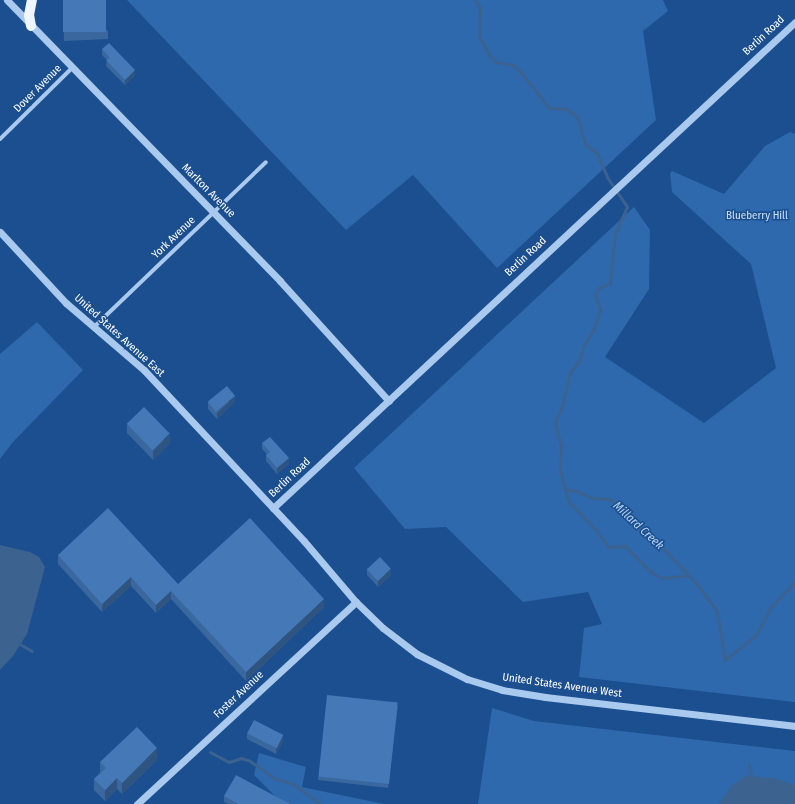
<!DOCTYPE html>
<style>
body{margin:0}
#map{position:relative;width:795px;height:804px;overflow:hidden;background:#1b4f8f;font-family:"Fira Sans Condensed",sans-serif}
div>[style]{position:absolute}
.green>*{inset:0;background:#2e69ad}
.water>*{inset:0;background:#3c6290}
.stream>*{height:3px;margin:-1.5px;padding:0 1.5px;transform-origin:1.5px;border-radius:1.5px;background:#3c6290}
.minor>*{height:4px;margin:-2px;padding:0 2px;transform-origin:2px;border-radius:2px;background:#a9c9ee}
.tertiary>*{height:7px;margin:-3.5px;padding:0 3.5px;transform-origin:3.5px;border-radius:3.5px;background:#a9c9ee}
.primary>*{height:10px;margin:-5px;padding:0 5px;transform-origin:5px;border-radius:5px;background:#f0f6ff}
.wall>*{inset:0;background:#3a679d}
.shaded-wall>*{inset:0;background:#305480}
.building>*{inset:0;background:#4478b7;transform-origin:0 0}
span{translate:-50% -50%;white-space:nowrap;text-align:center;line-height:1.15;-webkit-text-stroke:3px #1b4f8f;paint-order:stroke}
.street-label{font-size:11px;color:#fff}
.park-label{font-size:11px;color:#cfe3fa}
.water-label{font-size:12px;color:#b5d3f5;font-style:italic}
</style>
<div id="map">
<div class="green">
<div style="clip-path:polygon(127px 0,663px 0,668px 11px,643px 31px,656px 120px,497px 268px,413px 175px,346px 230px)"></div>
<div style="clip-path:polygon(790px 132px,795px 134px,795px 702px,579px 677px,584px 628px,602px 624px,588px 592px,523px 602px,446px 527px,405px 529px,354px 468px,634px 207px,650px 230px,649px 289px,605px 357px,704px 423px,776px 368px,751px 264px,672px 192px,670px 173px,672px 171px,724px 194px,765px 146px)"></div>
<div style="clip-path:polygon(37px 322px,83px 370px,13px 442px,0 459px,0 354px)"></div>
<div style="clip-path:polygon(492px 708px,534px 721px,795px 751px,795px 793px,725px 804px,478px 804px)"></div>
<div style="clip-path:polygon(259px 753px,306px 767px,302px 787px,384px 804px,283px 804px,254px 775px)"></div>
</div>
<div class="water">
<div style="clip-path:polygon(0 545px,30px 552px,39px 557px,45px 567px,27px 634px,13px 656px,0 670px)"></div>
<div style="clip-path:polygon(746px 776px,774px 778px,795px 785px,795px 804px,719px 804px,732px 785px)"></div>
</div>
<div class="stream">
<div style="left:475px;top:0;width:9px;rotate:58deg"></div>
<div style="left:480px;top:8px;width:28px;rotate:92deg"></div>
<div style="left:479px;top:36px;width:21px;rotate:62deg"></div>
<div style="left:489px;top:55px;width:10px;rotate:45deg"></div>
<div style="left:496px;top:62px;width:17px;rotate:10deg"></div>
<div style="left:513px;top:65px;width:8px;rotate:40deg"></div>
<div style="left:519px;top:70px;width:48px;rotate:51.7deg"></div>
<div style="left:549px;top:108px;width:18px;rotate:3deg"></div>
<div style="left:567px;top:109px;width:14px;rotate:39deg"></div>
<div style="left:578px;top:118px;width:27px;rotate:75deg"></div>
<div style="left:585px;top:144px;width:15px;rotate:37deg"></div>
<div style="left:597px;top:153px;width:26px;rotate:67deg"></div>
<div style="left:607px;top:177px;width:36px;rotate:56deg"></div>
<div style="left:627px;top:207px;width:29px;rotate:115deg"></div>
<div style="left:615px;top:233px;width:50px;rotate:95.7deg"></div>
<div style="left:610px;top:283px;width:12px;rotate:156deg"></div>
<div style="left:599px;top:288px;width:7px;rotate:124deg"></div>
<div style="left:595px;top:294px;width:17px;rotate:73deg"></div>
<div style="left:600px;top:310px;width:20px;rotate:108deg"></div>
<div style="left:594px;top:329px;width:20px;rotate:123deg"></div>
<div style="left:583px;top:346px;width:13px;rotate:103deg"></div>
<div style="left:580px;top:359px;width:17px;rotate:126deg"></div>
<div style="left:570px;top:373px;width:37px;rotate:104deg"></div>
<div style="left:561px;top:409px;width:15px;rotate:113deg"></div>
<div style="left:555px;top:423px;width:24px;rotate:75deg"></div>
<div style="left:561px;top:446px;width:25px;rotate:92deg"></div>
<div style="left:560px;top:471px;width:32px;rotate:74deg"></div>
<div style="left:569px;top:502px;width:39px;rotate:46deg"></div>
<div style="left:596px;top:530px;width:21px;rotate:55deg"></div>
<div style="left:608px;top:547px;width:17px;rotate:-3deg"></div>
<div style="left:625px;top:546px;width:38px;rotate:45deg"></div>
<div style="left:652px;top:573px;width:11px;rotate:27deg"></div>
<div style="left:662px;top:578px;width:27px;rotate:-6deg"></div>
<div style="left:567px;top:490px;width:10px;rotate:6deg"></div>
<div style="left:577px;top:491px;width:17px;rotate:25deg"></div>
<div style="left:592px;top:498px;width:18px;rotate:3deg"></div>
<div style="left:610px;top:499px;width:26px;rotate:39deg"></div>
<div style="left:630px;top:515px;width:26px;rotate:54deg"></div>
<div style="left:645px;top:536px;width:17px;rotate:31deg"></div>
<div style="left:660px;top:545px;width:54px;rotate:46.5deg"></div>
<div style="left:697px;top:584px;width:34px;rotate:54deg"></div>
<div style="left:717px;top:612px;width:49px;rotate:80.5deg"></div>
<div style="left:725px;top:660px;width:40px;rotate:-39deg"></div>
<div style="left:756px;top:635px;width:32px;rotate:-62deg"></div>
<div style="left:771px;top:607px;width:35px;rotate:-46deg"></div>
<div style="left:18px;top:643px;width:16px;rotate:30deg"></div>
<div style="left:210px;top:752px;width:21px;rotate:28deg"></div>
<div style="left:229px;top:762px;width:13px;rotate:-18deg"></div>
<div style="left:241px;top:758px;width:9px;rotate:18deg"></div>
<div style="left:250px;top:761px;width:32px;rotate:35deg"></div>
<div style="left:276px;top:779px;width:18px;rotate:16deg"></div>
<div style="left:293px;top:784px;width:34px;rotate:36deg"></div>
<div style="left:749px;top:765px;width:14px;rotate:78deg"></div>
</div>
<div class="minor">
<div style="left:0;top:139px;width:100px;rotate:-44.6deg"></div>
<div style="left:94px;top:327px;width:238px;rotate:-43.8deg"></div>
</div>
<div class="tertiary">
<div style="left:7px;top:0;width:392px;rotate:45.8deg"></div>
<div style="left:280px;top:281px;width:162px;rotate:47.8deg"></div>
<div style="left:0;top:232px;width:97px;rotate:47.1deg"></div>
<div style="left:66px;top:303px;width:103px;rotate:40.7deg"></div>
<div style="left:144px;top:370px;width:234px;rotate:46.9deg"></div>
<div style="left:304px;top:541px;width:80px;rotate:49.6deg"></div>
<div style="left:356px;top:602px;width:37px;rotate:44deg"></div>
<div style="left:383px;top:628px;width:43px;rotate:37.4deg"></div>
<div style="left:417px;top:654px;width:56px;rotate:26.6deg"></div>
<div style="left:467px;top:679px;width:37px;rotate:17deg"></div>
<div style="left:502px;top:690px;width:44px;rotate:9.2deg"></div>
<div style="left:545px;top:697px;width:252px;rotate:6.6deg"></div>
<div style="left:273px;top:508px;width:713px;rotate:-42.95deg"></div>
<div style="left:137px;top:804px;width:298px;rotate:-42.7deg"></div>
</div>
<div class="primary">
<div style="left:31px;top:26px;width:11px;rotate:-100deg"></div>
<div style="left:29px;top:15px;width:15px;rotate:-79deg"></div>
</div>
<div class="wall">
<div style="clip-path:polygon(63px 0,108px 31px,108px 39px,64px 41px)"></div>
<div style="clip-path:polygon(102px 49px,135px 75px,125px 85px,106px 66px,107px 60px,102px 55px)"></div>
<div style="clip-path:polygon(235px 401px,217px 419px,208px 409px,208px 403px)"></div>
<div style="clip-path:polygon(127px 424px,170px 443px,153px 460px,127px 433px)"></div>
<div style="clip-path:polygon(262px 443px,289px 464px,277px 474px,266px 461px,266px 455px,267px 454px,262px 449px)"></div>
<div style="clip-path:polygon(58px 555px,178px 584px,324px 607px,246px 681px,171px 599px,156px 613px,131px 586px,102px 612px,58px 564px)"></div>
<div style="clip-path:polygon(367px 569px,391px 575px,378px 587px,367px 575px)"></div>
<div style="clip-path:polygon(398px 706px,388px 788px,318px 780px,318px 777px)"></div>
<div style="clip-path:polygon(247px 733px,283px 741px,276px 754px,247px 739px)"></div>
<div style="clip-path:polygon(157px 760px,122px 794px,117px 789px,105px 801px,94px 790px,94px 779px,100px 773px,100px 762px)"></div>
<div style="clip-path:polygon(224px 796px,290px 804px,228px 804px,224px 802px)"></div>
</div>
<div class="shaded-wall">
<div style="clip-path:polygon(135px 70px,135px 75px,125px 85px,125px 80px)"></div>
<div style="clip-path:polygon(235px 396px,235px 401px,217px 419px,217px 413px)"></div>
<div style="clip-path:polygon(170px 434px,170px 443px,153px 460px,153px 451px)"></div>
<div style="clip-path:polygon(289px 458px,289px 464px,277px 474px,277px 468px)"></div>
<div style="clip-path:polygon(391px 569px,391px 575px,378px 587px,378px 581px)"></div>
<div style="clip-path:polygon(131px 577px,131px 586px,102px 612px,102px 604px)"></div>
<div style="clip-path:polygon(171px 591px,171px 599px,156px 613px,156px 605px)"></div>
<div style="clip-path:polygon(324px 599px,324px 607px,246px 681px,246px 672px)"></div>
<div style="clip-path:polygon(283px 735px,283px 741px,276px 754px,276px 748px)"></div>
<div style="clip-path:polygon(157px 748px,157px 760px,122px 794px,122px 783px)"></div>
<div style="clip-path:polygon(117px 778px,117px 789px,105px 801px,105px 790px)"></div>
</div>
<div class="building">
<div style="left:63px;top:0;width:43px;height:32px"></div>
<div style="clip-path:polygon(109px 43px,135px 70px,125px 80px,106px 60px,110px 58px,102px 49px)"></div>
<div style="left:227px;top:386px;width:13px;height:25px;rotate:51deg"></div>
<div style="left:144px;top:407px;width:37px;height:24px;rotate:46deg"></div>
<div style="clip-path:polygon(270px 437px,289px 458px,277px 468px,266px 455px,270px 452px,262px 443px)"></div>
<div style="clip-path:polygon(108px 508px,178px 584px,250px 518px,324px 599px,246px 672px,171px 591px,156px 605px,131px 577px,102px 604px,58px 555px)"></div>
<div style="left:380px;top:557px;width:16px;height:18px;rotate:47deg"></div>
<div style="left:327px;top:695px;width:71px;height:82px;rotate:6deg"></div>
<div style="left:254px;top:720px;width:33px;height:15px;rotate:27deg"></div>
<div style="clip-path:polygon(137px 727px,157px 748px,122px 783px,117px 778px,105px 790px,94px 779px,106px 768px,100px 762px)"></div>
<div style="clip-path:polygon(236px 775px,290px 804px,238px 804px,224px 796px)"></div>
</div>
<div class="street-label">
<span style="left:764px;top:36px;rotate:-43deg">Berlin Road</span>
<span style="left:38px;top:89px;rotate:-45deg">Dover Avenue</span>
<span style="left:208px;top:191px;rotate:45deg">Marlton Avenue</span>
<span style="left:174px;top:238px;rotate:-44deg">York Avenue</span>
<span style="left:526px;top:257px;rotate:-43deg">Berlin Road</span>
<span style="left:119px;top:336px;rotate:42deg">United States Avenue East</span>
<span style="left:290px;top:478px;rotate:-43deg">Berlin Road</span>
<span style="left:562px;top:686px;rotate:8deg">United States Avenue West</span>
<span style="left:239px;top:695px;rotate:-43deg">Foster Avenue</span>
</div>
<div class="park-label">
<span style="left:757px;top:216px">Blueberry Hill</span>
</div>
<div class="water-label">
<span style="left:638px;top:526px;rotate:43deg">Millard Creek</span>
</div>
</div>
